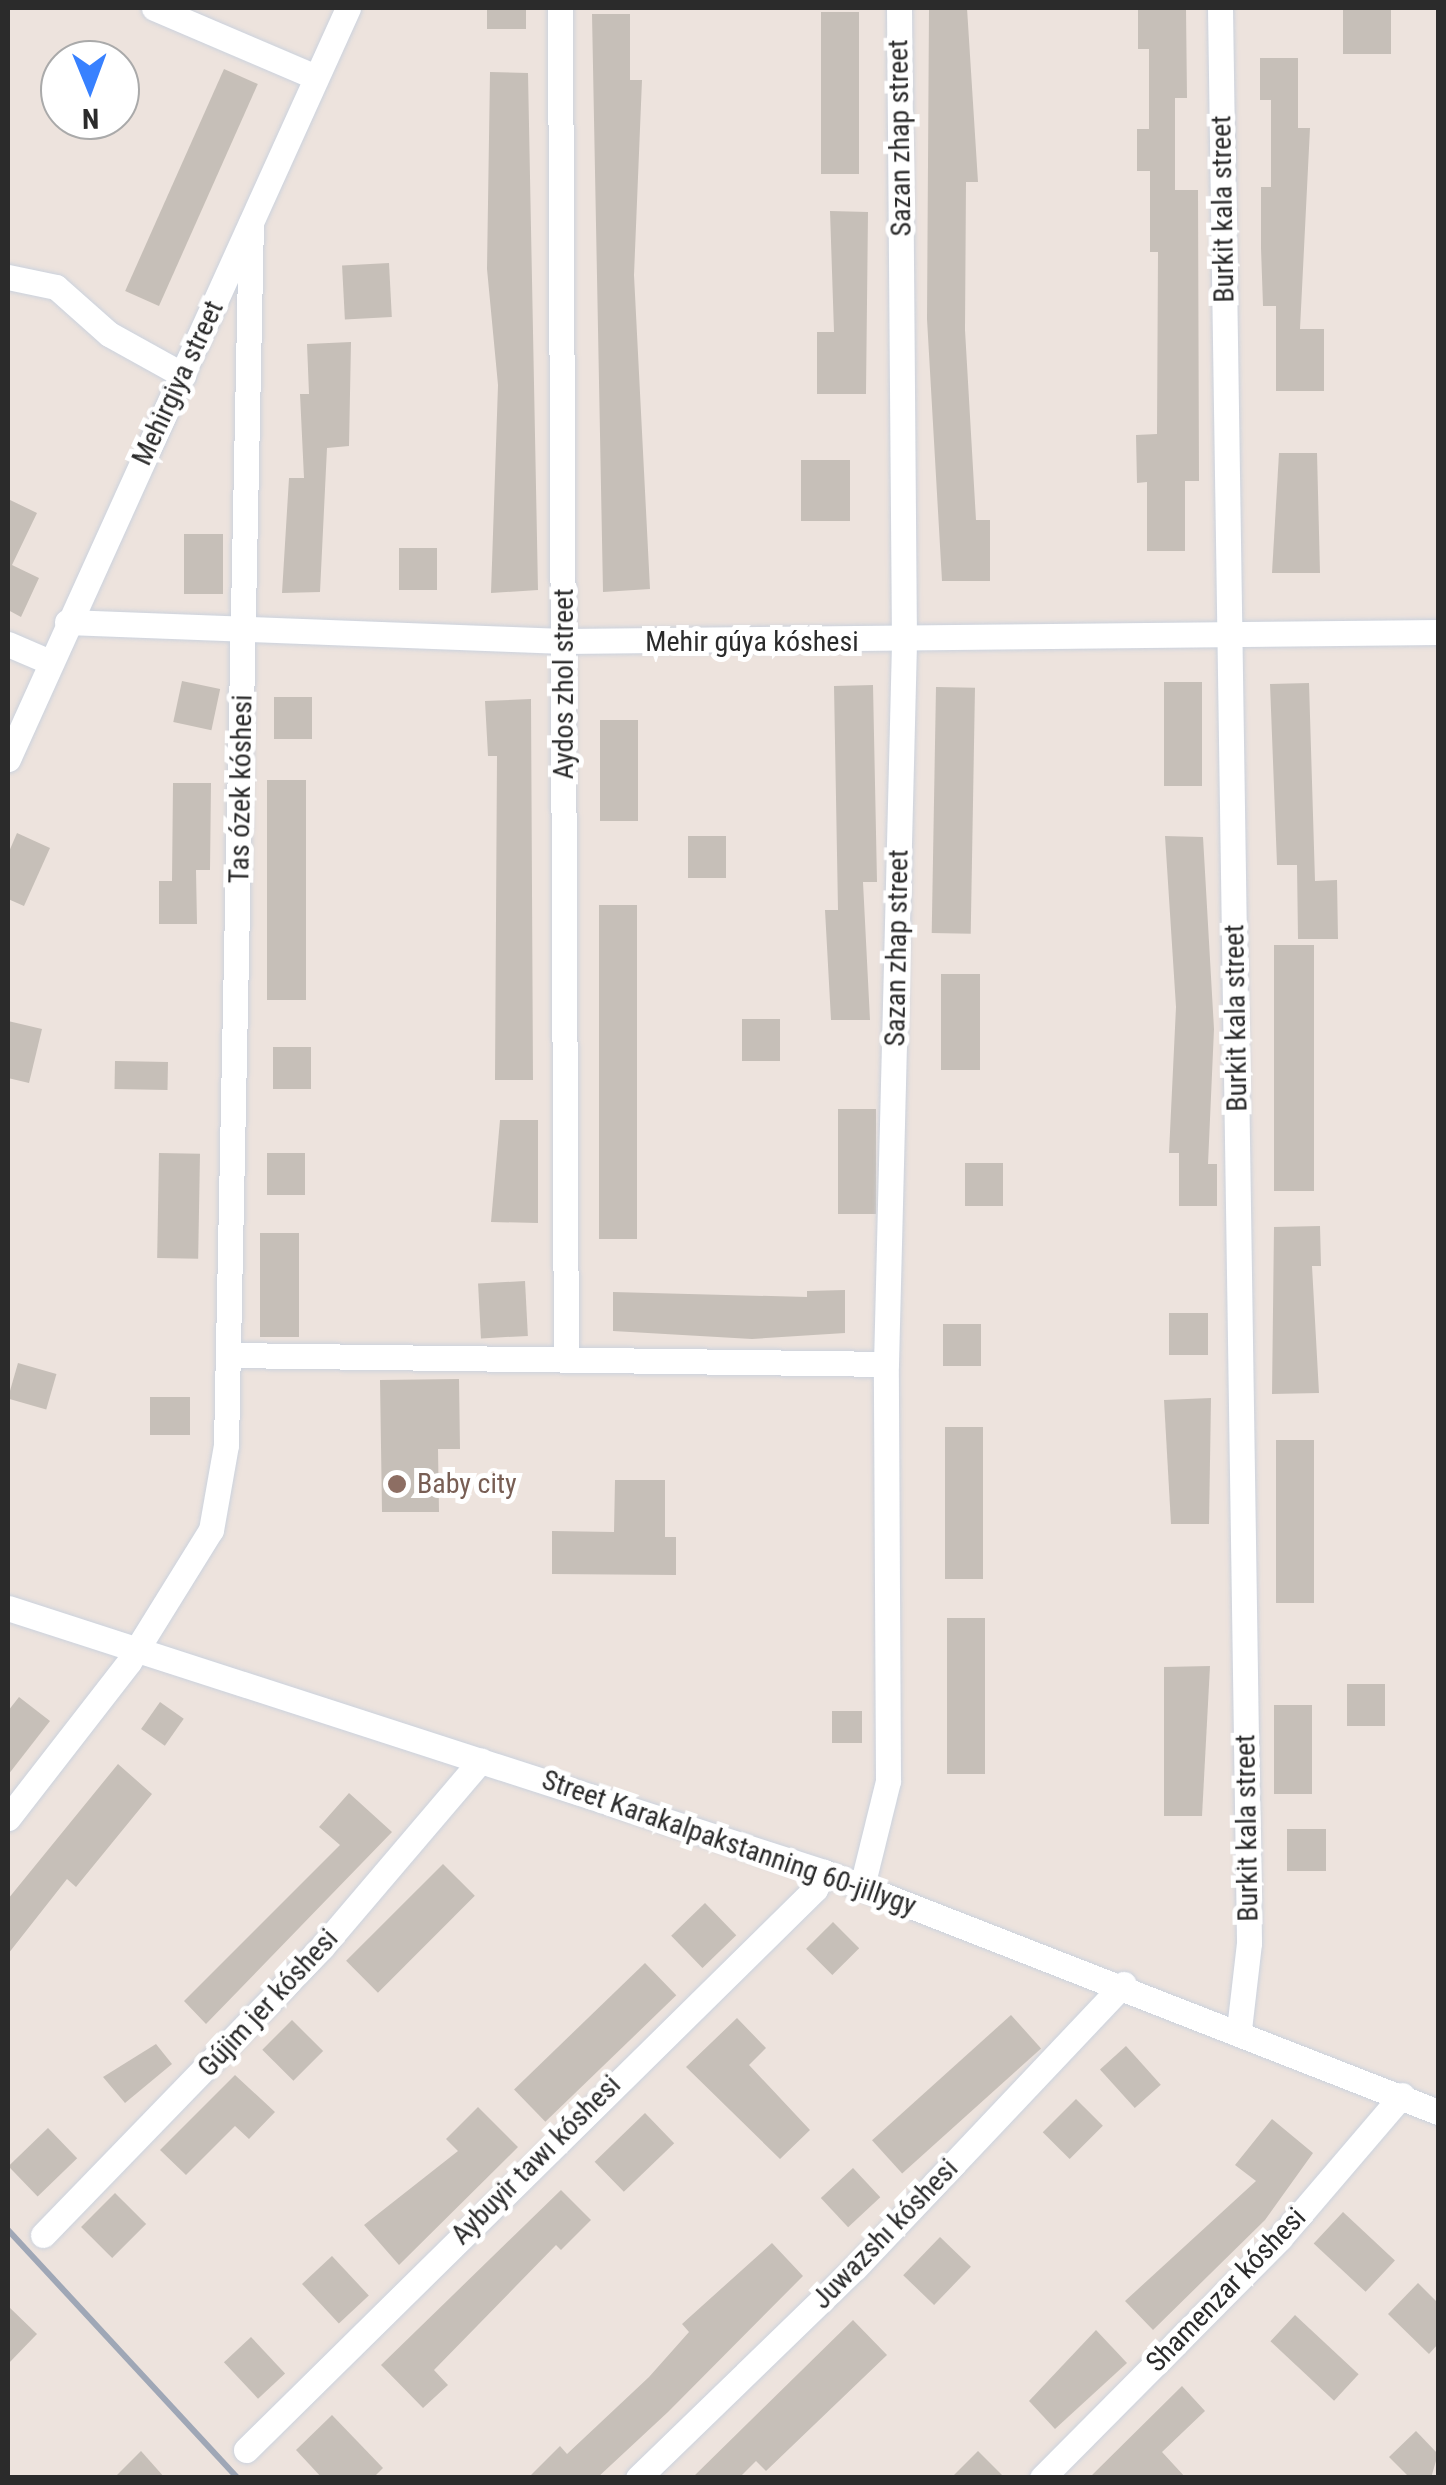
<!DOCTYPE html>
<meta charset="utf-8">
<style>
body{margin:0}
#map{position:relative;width:1446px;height:2485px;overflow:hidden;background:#ede3dd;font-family:"Roboto Condensed",sans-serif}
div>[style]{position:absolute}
.building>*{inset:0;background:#c6bfb8;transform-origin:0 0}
.roads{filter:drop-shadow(0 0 2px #cbd2dd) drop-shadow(0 0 2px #cbd2dd)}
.minor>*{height:25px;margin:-12.5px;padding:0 12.5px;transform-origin:12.5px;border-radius:12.5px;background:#fff}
.rail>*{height:6px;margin:-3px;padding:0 3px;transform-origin:3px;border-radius:3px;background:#9fa7b6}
.dots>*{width:28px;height:28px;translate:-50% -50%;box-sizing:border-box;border:5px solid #fff;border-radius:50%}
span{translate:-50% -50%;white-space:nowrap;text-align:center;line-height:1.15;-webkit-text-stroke:10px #fff;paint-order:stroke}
.street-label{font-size:28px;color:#2b2b2b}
.education-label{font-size:28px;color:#785e54}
.left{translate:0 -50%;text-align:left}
.frame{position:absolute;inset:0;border:10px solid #2b2b2b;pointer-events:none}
.north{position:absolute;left:40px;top:40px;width:100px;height:100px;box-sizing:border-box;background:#fff;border:2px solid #aaa;border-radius:50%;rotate:179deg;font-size:28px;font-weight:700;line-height:40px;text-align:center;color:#2b2b2b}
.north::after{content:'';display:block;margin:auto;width:35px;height:45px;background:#3881ff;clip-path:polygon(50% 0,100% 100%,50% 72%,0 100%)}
</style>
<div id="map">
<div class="building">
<div style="left:487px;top:8px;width:39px;height:21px"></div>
<div style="clip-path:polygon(929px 8px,967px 8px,978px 182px,966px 182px,965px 330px,976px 520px,990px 520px,990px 581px,942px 581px,927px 319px)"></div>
<div style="clip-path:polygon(1138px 8px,1186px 8px,1187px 98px,1175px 98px,1175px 190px,1198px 190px,1199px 481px,1185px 481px,1185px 551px,1147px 551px,1147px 482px,1137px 483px,1136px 435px,1157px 434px,1158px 252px,1150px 252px,1150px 171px,1137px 171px,1137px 129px,1149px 129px,1149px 49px,1138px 49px)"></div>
<div style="left:1343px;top:8px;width:48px;height:46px"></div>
<div style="left:821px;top:12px;width:38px;height:162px"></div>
<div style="clip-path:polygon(592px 14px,630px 14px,630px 80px,642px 80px,634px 275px,650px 589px,603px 592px)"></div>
<div style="clip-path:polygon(1260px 58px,1298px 58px,1298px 128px,1310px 128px,1300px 329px,1324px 329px,1324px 391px,1276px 391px,1276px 306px,1263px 306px,1261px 248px,1261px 187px,1271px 187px,1271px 100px,1260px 100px)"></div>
<div style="left:224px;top:69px;width:37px;height:243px;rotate:24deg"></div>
<div style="clip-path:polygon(490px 72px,528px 73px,538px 590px,491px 593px,498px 385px,487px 269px)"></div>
<div style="clip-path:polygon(830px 211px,868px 212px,866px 394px,817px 394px,817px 332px,834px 332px)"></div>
<div style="left:389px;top:263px;width:54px;height:47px;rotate:87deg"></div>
<div style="clip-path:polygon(351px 342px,349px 446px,327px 448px,320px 592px,282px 593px,289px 478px,304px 478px,300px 394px,309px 394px,307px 344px)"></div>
<div style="clip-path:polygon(1279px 453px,1317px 453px,1320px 573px,1272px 573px)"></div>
<div style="left:801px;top:460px;width:49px;height:61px"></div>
<div style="clip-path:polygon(8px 499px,37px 513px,12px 565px,39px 578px,21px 617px,8px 610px)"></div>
<div style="left:184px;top:534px;width:39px;height:60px"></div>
<div style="left:399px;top:548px;width:38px;height:42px"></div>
<div style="left:182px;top:681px;width:39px;height:42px;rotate:12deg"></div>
<div style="left:1164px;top:682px;width:38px;height:104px"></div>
<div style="clip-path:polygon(1309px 683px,1315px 881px,1337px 880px,1338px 939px,1298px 939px,1297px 865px,1277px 865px,1270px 684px)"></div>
<div style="clip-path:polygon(873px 685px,877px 882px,863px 882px,870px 1020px,831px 1020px,825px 910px,838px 910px,834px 686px)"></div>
<div style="left:936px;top:687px;width:39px;height:246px;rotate:1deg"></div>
<div style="left:274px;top:697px;width:38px;height:42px"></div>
<div style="clip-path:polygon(531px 699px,533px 1080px,495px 1080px,497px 756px,488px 756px,485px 701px)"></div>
<div style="left:600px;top:720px;width:38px;height:101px"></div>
<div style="left:267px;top:780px;width:39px;height:220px"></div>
<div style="clip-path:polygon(173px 783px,211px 783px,210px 870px,196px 870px,197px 924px,159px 924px,159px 881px,172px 881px)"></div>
<div style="clip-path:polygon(17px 833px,50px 848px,24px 906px,8px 899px,8px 854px)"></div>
<div style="left:688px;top:836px;width:38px;height:42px"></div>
<div style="clip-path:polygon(1165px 836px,1203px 837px,1214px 1029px,1208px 1164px,1217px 1164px,1217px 1206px,1179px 1206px,1179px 1153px,1169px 1153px,1176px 1007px)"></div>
<div style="left:599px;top:905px;width:38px;height:334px"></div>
<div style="left:1274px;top:945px;width:40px;height:246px"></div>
<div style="left:941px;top:974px;width:39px;height:96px"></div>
<div style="left:742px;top:1019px;width:38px;height:42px"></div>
<div style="clip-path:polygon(8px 1021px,42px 1029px,29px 1083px,8px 1078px)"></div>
<div style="left:273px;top:1047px;width:38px;height:42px"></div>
<div style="left:115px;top:1061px;width:53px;height:28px;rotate:1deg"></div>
<div style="left:838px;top:1109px;width:38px;height:105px"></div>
<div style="clip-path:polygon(500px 1120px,538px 1120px,538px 1223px,491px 1222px)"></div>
<div style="left:159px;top:1153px;width:41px;height:105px;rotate:1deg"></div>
<div style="left:267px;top:1153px;width:38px;height:42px"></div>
<div style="left:965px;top:1163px;width:38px;height:43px"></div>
<div style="clip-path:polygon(1320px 1226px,1321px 1266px,1312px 1266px,1319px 1393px,1272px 1394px,1274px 1227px)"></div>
<div style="left:260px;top:1233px;width:39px;height:104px"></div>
<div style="left:525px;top:1281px;width:55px;height:47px;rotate:87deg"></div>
<div style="clip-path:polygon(845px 1290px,845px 1333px,752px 1339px,613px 1331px,613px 1292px,807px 1297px,807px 1291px)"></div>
<div style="left:1169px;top:1313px;width:39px;height:42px"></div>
<div style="left:943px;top:1324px;width:38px;height:42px"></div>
<div style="left:18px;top:1363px;width:40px;height:37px;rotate:16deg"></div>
<div style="clip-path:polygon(459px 1379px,460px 1449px,438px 1449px,439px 1512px,382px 1512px,380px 1380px)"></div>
<div style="left:150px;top:1397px;width:40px;height:38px"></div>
<div style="clip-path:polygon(1211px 1398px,1209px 1524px,1171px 1524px,1164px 1400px)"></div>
<div style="left:945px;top:1427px;width:38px;height:152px"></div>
<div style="left:1276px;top:1440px;width:38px;height:163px"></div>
<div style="clip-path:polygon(615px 1480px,665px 1480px,665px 1537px,676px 1537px,676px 1575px,552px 1574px,552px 1531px,614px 1532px)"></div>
<div style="left:947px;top:1618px;width:38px;height:156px"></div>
<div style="clip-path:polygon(1210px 1666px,1202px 1816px,1164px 1816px,1164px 1667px)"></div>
<div style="left:1347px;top:1684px;width:38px;height:42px"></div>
<div style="clip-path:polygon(19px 1697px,50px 1721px,8px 1775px,8px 1711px)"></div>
<div style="left:160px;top:1702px;width:29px;height:33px;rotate:35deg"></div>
<div style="left:1274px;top:1705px;width:38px;height:89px"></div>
<div style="left:832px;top:1711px;width:30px;height:32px"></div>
<div style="clip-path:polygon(118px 1764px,152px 1794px,76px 1887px,67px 1879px,8px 1954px,8px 1899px)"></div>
<div style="clip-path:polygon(349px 1793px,392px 1832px,206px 2024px,184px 2001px,340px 1845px,319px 1827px)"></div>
<div style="left:1287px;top:1829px;width:39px;height:42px"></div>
<div style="left:443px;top:1864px;width:45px;height:137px;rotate:45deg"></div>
<div style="left:705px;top:1903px;width:45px;height:47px;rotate:46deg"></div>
<div style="left:833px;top:1922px;width:37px;height:38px;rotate:45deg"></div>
<div style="left:645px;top:1963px;width:45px;height:182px;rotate:46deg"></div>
<div style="left:1011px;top:2015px;width:45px;height:187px;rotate:48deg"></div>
<div style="clip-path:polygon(737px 2018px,766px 2048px,749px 2065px,810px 2130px,780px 2159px,686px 2067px)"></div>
<div style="left:292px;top:2020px;width:44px;height:42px;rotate:45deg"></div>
<div style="clip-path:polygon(156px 2044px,172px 2064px,125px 2103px,103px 2077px)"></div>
<div style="left:1126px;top:2046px;width:52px;height:35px;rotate:48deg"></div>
<div style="clip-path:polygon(235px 2075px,275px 2112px,249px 2139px,235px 2126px,186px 2175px,160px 2150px)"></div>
<div style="left:1076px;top:2099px;width:38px;height:47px;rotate:45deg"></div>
<div style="clip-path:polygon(478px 2107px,518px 2147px,399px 2265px,364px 2225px,458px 2151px,446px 2139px)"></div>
<div style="left:645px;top:2113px;width:42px;height:70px;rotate:46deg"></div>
<div style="clip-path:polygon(1272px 2119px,1313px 2153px,1265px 2220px,1153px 2330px,1125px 2301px,1256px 2181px,1235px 2165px)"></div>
<div style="left:48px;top:2128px;width:42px;height:55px;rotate:46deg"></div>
<div style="left:853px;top:2168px;width:40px;height:44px;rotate:47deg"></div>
<div style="clip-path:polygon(561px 2190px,591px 2220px,561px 2250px,556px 2245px,434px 2370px,448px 2385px,423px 2408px,381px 2365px)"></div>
<div style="left:115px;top:2193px;width:44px;height:48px;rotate:45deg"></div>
<div style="left:1343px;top:2212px;width:71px;height:43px;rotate:43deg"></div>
<div style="left:940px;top:2237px;width:43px;height:53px;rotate:44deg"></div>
<div style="clip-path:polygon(772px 2243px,803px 2276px,668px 2412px,597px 2478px,528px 2478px,560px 2446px,567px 2454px,649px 2377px,689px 2332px,682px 2324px)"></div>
<div style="left:332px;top:2256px;width:54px;height:41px;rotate:47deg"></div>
<div style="clip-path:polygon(1418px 2283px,1438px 2303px,1438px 2344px,1429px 2354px,1388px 2314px)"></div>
<div style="clip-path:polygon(8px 2306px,37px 2334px,8px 2364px)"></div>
<div style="left:1295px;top:2315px;width:87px;height:36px;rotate:43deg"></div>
<div style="clip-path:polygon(853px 2320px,887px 2355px,766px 2471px,756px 2461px,739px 2478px,692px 2478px)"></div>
<div style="clip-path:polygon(1096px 2330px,1127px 2363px,1055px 2429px,1029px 2401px)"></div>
<div style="left:251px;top:2337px;width:50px;height:37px;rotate:47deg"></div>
<div style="clip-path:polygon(1182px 2386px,1205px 2411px,1162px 2452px,1186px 2478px,1089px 2478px)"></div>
<div style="clip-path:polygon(332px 2415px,383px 2468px,373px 2478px,322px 2478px,296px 2450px)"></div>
<div style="clip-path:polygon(1416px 2431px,1438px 2454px,1431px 2478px,1410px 2478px,1389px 2457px)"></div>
<div style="clip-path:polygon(141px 2451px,165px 2478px,114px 2478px)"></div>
<div style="clip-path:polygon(978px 2451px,1005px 2478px,951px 2478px)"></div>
</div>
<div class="roads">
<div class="minor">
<div style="left:154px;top:8px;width:176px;rotate:23.1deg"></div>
<div style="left:560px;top:8px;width:1352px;rotate:89.75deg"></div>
<div style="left:1220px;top:8px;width:1935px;rotate:89.14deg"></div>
<div style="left:1249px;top:1943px;width:87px;rotate:96.6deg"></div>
<div style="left:8px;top:277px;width:49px;rotate:11.8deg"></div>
<div style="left:56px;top:287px;width:71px;rotate:41.6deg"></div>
<div style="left:109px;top:334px;width:85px;rotate:29deg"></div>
<div style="left:67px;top:622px;width:497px;rotate:2.2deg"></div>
<div style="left:564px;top:641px;width:874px;rotate:-0.59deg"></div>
<div style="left:8px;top:644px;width:46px;rotate:23.2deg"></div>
<div style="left:8px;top:759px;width:824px;rotate:-65.64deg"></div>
<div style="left:229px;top:1355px;width:657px;rotate:0.78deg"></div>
<div style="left:8px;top:1608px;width:858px;rotate:17.93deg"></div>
<div style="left:824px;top:1872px;width:659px;rotate:21.35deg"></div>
<div style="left:8px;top:1818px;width:197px;rotate:-52.2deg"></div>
<div style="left:129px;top:1662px;width:155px;rotate:-58.2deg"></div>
<div style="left:211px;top:1530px;width:86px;rotate:-80deg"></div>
<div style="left:226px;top:1445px;width:1222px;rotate:-88.83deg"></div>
<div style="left:862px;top:1886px;width:108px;rotate:-76.1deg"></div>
<div style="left:888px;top:1781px;width:417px;rotate:-90.3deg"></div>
<div style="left:886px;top:1364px;width:721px;rotate:-88.57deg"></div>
<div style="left:904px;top:643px;width:635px;rotate:-90.45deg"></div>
<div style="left:43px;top:2235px;width:401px;rotate:-45.9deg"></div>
<div style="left:322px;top:1947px;width:245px;rotate:-49.6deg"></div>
<div style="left:246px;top:2450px;width:799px;rotate:-44.59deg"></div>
<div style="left:815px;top:1889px;width:19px;rotate:-62deg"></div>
<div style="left:638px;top:2478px;width:302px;rotate:-44.1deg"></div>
<div style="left:855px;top:2268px;width:391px;rotate:-46.6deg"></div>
<div style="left:1042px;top:2478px;width:338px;rotate:-45.2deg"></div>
<div style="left:1280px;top:2238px;width:188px;rotate:-49.5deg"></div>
</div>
</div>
<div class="rail">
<div style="left:8px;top:2230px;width:338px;rotate:47.2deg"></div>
</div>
<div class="dots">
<div style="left:397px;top:1484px;background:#8d6e63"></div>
</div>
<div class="street-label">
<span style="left:900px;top:138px;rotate:-91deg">Sazan zhap street</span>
<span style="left:1223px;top:209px;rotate:-91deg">Burkit kala street</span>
<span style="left:178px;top:383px;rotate:-65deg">Mehirgiya street</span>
<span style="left:752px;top:642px">Mehir gúyа kóshesi</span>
<span style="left:564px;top:684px;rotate:-90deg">Aydos zhol street</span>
<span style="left:241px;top:789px;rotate:-89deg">Tas ózek kóshesi</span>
<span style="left:897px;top:948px;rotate:-89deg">Sazan zhap street</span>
<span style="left:1236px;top:1018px;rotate:-91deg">Burkit kala street</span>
<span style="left:1247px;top:1828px;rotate:-91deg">Burkit kala street</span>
<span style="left:729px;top:1843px;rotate:19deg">Street Karakalpakstanning 60-jillygy</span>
<span style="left:268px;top:2003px;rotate:-47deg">Gújim jer kóshesi</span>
<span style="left:536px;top:2160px;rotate:-45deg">Aybuyir tawı kóshesi</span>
<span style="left:885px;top:2234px;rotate:-46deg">Juwazshı kóshesi</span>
<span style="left:1226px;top:2290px;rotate:-46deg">Shamenzar kóshesi</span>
</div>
<div class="education-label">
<span class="left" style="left:417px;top:1484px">Baby city</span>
</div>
<div class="frame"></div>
<div class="north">N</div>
</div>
